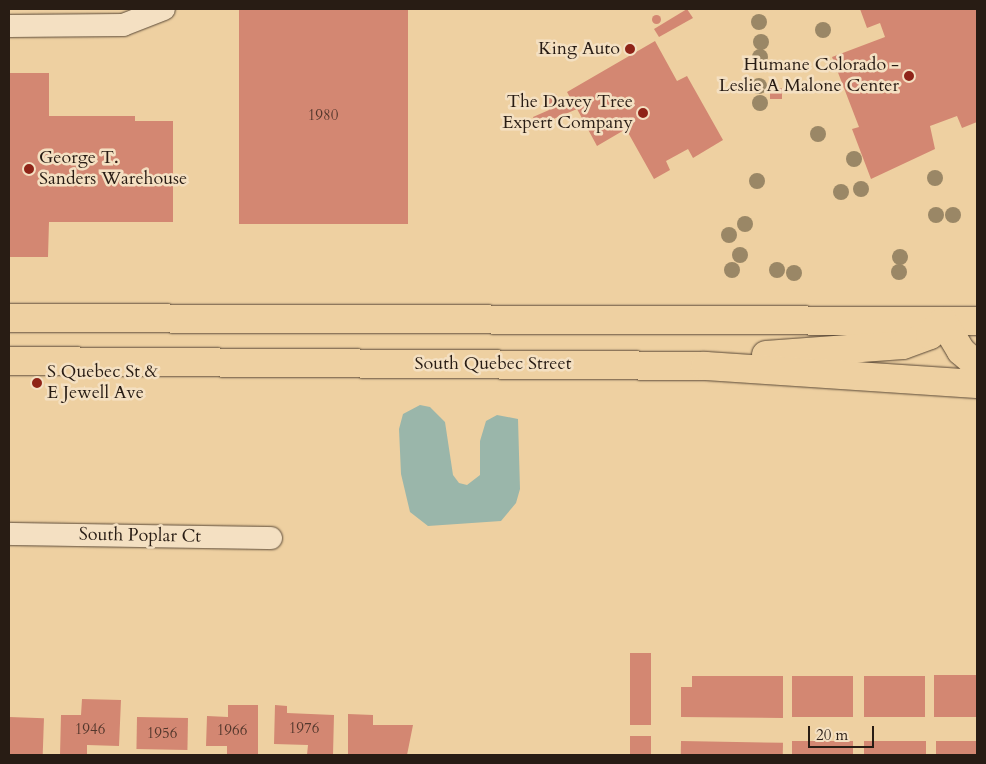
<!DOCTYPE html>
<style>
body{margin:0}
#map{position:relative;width:986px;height:764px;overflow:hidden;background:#eed0a1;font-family:Cardo,serif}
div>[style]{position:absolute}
.water>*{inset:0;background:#9ab6aa}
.building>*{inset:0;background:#d38772;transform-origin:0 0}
.round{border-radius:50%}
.roads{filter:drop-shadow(0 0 1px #5a4937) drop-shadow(0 0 1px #5a4937)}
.minor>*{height:22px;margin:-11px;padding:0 11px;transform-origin:11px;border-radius:11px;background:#f4e0c2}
.major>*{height:28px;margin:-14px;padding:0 14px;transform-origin:14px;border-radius:14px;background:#eed0a1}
.trees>*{width:16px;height:16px;margin:-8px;border-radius:50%;background:#9a8766}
.dots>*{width:14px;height:14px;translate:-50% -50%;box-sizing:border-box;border:2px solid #f4e0c2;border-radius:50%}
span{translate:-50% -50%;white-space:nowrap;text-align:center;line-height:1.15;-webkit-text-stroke:5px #f4e0c2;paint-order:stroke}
.number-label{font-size:15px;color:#53372c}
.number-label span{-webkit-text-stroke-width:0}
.poi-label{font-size:18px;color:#281c14}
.right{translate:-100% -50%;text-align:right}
.left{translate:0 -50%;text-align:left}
.street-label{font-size:18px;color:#281c14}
.frame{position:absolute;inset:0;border:10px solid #281c14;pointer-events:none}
.scale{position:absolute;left:808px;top:726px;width:66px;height:22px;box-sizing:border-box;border:2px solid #281c14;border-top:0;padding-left:6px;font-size:15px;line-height:18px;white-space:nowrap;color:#281c14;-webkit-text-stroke:4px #f4e0c2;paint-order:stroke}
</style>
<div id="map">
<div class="water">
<div style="clip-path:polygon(420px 405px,430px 407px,445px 422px,453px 475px,459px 483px,467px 485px,480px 475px,480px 441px,486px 421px,497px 415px,518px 419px,520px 489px,516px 503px,501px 521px,428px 526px,410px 512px,401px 474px,399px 429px,403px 414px)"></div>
</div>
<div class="building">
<div style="left:239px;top:9px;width:169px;height:215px"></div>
<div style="clip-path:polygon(687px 9px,693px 18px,659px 37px,654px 29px)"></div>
<div style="clip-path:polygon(860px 9px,977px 9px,977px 122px,962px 128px,957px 116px,930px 126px,935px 149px,871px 179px,852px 129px,859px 127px,832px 57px,885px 37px,880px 23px,867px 28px)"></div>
<div class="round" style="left:651.5px;top:14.5px;width:9px;height:9px"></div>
<div style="clip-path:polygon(655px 41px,677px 81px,687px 76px,723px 140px,693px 158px,688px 149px,666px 161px,670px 170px,654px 179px,626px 129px,597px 146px,577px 109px,537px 126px,533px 117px,549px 110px,545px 98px,556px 94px,561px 106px,572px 101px,567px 92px)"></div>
<div style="clip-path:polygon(9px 73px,49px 73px,49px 116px,135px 116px,135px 121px,173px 121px,173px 222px,49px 222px,48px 257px,9px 257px)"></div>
<div style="left:770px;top:88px;width:12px;height:11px"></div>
<div style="left:630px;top:653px;width:21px;height:72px"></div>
<div style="left:934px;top:675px;width:43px;height:42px"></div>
<div style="clip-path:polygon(692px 676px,783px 676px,783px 718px,681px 717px,681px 687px,692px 687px)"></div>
<div style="left:792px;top:676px;width:61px;height:41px"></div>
<div style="left:864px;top:676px;width:61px;height:41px"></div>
<div style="clip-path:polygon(82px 699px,121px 700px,119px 746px,87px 745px,87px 755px,60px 755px,61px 715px,81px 715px)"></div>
<div style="clip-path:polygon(228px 705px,258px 705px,258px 755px,227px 755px,227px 746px,206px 746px,207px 716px,228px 717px)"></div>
<div style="clip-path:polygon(275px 705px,287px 706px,287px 713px,334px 715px,333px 755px,307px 755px,308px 745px,274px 744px)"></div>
<div style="clip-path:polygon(348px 714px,373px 715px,373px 725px,413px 725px,407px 755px,348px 755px)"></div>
<div style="left:9px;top:717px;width:35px;height:38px;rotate:2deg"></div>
<div style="left:137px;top:717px;width:51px;height:32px;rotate:1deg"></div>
<div style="left:630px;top:736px;width:21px;height:19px"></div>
<div style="left:681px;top:741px;width:102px;height:14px;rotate:1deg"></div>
<div style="left:792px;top:741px;width:61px;height:14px"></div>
<div style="left:864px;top:741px;width:62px;height:14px"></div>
<div style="left:936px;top:741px;width:41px;height:14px"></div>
</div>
<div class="roads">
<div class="minor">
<div style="left:9px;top:26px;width:114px;rotate:-0.5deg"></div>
<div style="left:123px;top:25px;width:44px;rotate:-21.3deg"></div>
<div style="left:9px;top:534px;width:262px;rotate:0.9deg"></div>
</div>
<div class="major">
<div style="left:9px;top:318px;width:968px;rotate:0.18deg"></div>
<div style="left:943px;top:321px;width:35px;rotate:59deg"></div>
<div style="left:961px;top:351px;width:21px;rotate:41deg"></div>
<div style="left:766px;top:355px;width:137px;rotate:-4.2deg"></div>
<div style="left:903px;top:345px;width:29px;rotate:-20deg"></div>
<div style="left:930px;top:335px;width:19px;rotate:-47deg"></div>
<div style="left:9px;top:361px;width:696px;rotate:0.41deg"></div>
<div style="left:705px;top:366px;width:273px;rotate:3.8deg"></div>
</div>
</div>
<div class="trees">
<div style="left:759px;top:22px"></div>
<div style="left:823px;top:30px"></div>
<div style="left:761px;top:42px"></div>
<div style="left:760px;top:57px"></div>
<div style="left:759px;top:86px"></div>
<div style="left:760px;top:103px"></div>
<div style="left:818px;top:134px"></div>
<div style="left:854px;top:159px"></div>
<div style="left:935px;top:178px"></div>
<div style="left:757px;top:181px"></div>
<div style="left:861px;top:189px"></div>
<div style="left:841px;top:192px"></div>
<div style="left:936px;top:215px"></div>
<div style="left:953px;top:215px"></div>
<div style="left:745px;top:224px"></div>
<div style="left:729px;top:235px"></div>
<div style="left:740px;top:255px"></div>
<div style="left:900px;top:257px"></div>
<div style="left:732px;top:270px"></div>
<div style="left:777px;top:270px"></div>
<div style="left:899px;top:272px"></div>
<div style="left:794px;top:273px"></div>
</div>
<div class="dots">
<div style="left:630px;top:49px;background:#8f2418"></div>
<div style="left:909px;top:76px;background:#8f2418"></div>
<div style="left:643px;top:113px;background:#8f2418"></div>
<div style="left:29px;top:169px;background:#8f2418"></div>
<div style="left:37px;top:383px;background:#8f2418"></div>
</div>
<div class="number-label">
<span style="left:323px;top:116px">1980</span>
<span style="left:304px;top:729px">1976</span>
<span style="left:90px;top:730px">1946</span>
<span style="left:232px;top:731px">1966</span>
<span style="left:162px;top:734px">1956</span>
</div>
<div class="poi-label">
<span class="right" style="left:620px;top:49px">King Auto</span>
<span class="right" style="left:899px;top:76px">Humane Colorado -<br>Leslie A Malone Center</span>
<span class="right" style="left:633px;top:113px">The Davey Tree<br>Expert Company</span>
<span class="left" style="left:39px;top:169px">George T.<br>Sanders Warehouse</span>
<span class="left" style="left:47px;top:383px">S Quebec St &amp;<br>E Jewell Ave</span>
</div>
<div class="street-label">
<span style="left:493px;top:364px">South Quebec Street</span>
<span style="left:140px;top:536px;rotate:1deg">South Poplar Ct</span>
</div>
<div class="frame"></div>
<div class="scale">20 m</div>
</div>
